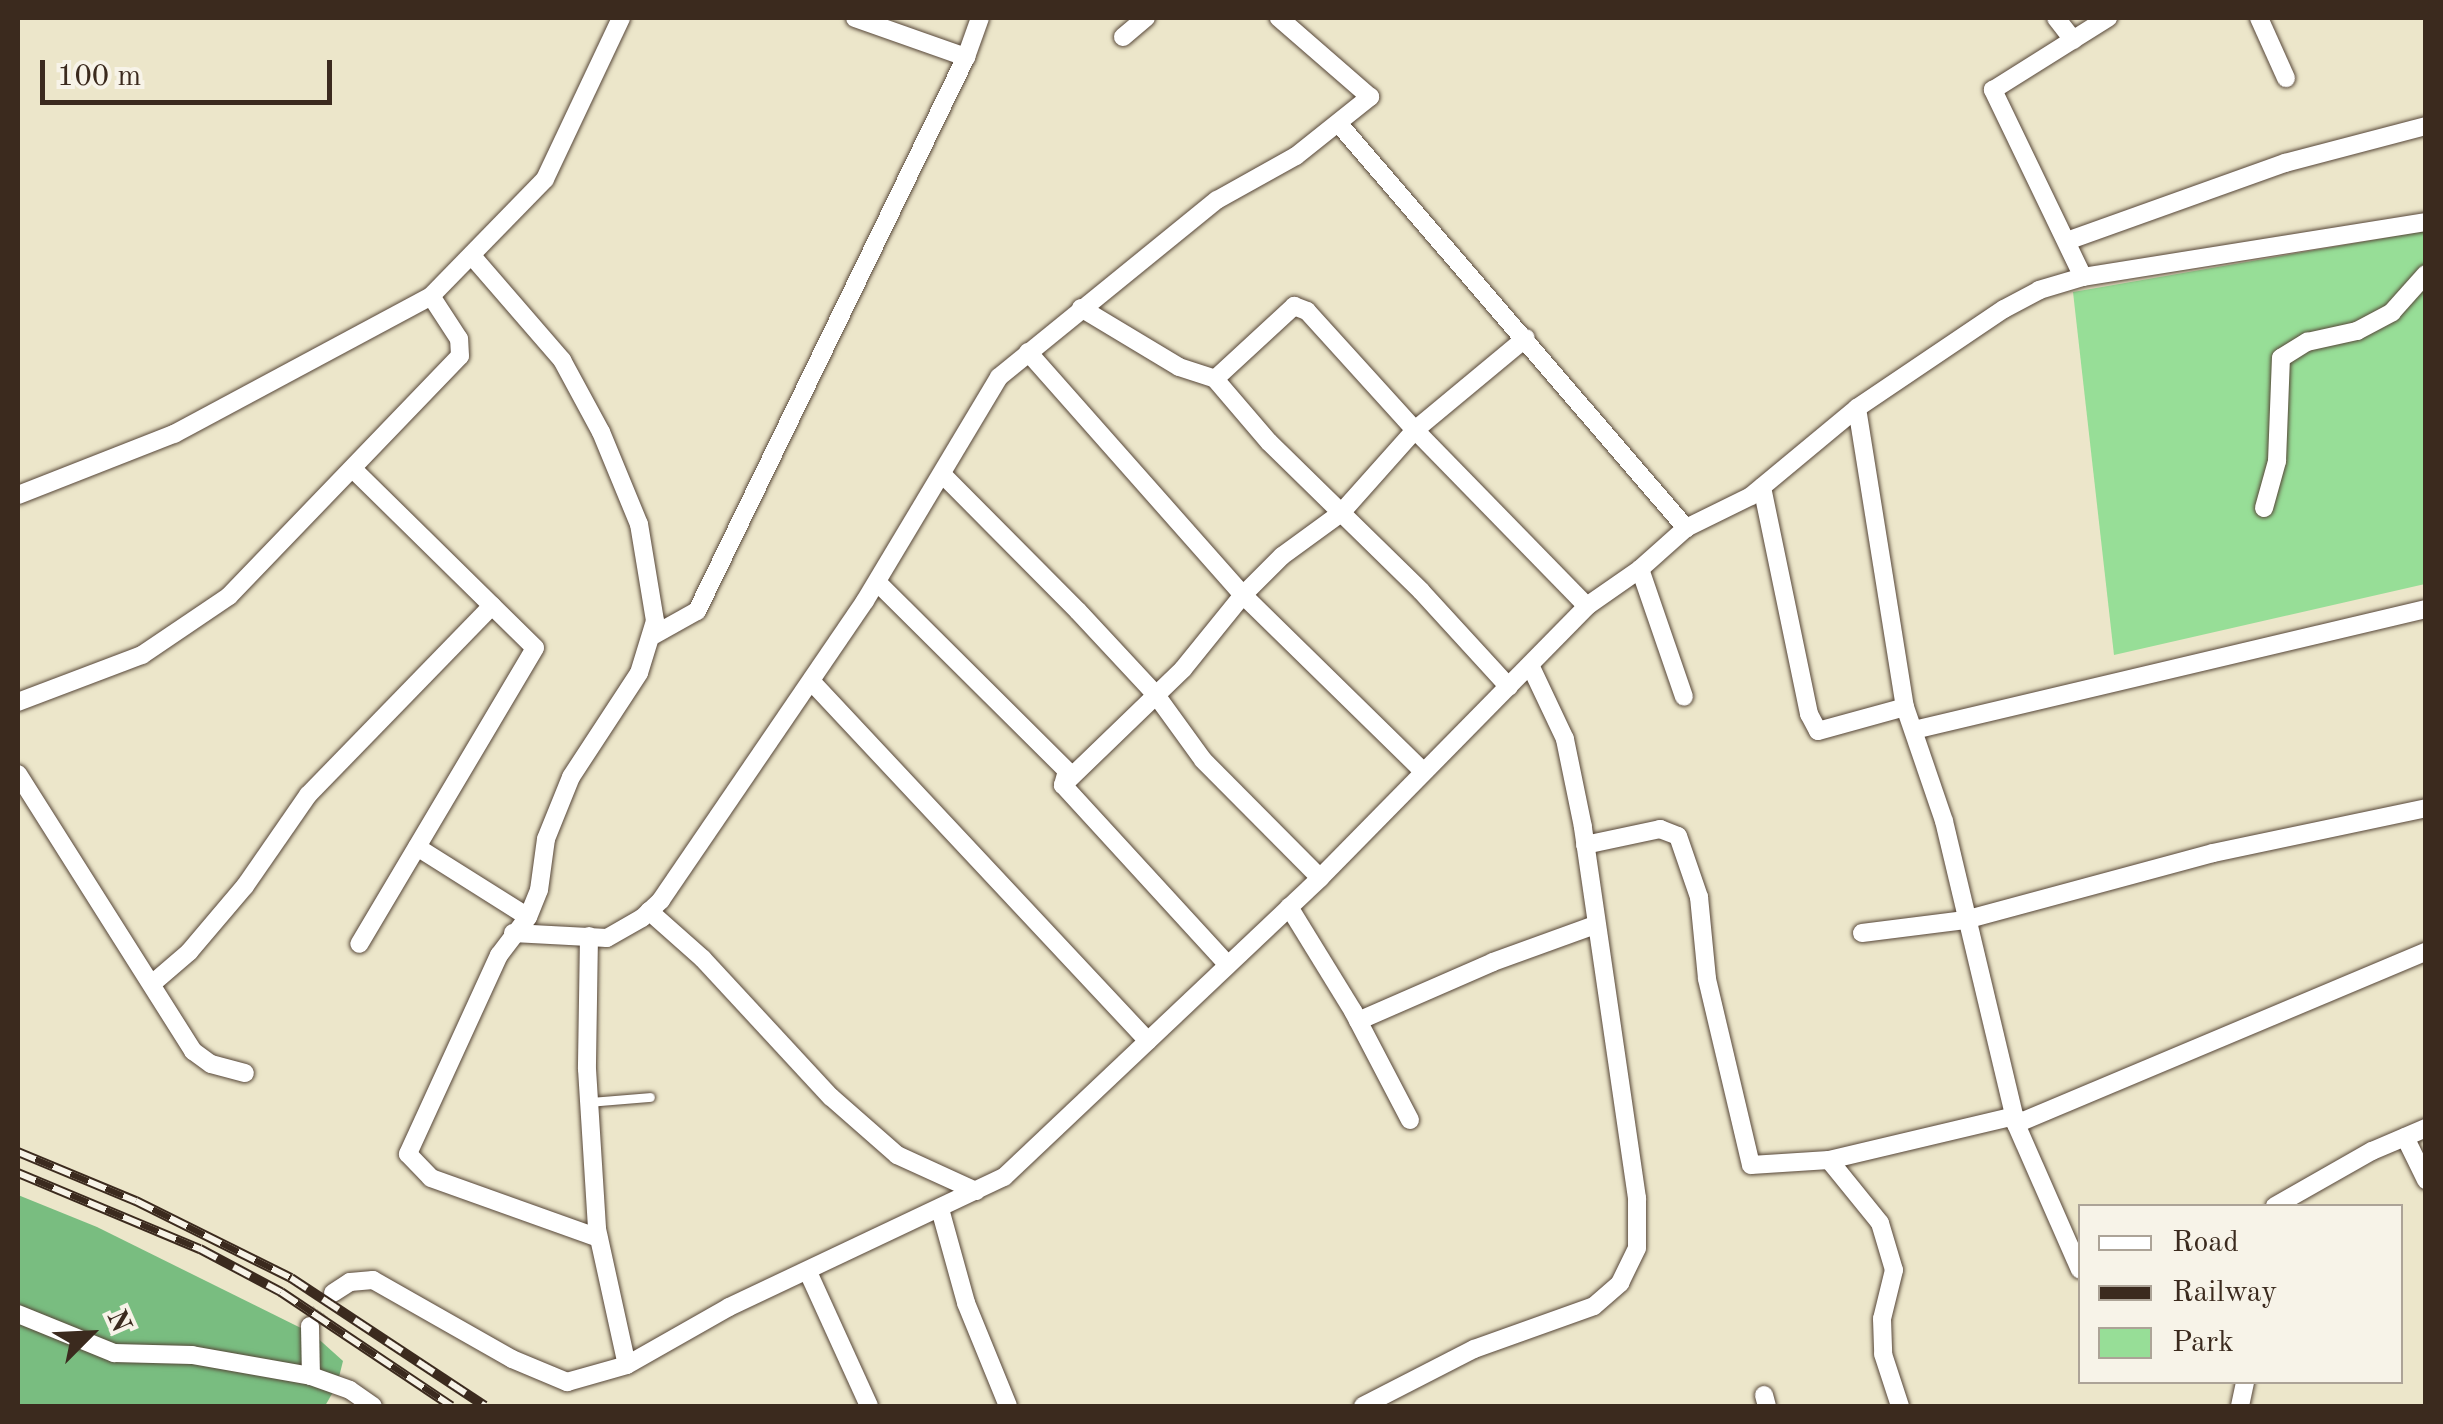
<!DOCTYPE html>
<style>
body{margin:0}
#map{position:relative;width:2443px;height:1424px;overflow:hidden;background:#ece6ca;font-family:"Old Standard TT",serif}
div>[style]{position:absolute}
.green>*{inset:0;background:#97de97}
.forest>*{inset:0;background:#79bd80}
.street-tunnel>*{height:18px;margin-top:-9px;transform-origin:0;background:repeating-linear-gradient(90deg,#c9c0a8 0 18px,transparent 0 27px)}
.roads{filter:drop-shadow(0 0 2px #564638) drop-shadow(0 0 2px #564638)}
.lane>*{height:9px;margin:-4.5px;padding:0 4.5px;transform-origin:4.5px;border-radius:4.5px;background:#fff}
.street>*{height:18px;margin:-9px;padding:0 9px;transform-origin:9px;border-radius:9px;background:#fff}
.rail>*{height:10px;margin-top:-5px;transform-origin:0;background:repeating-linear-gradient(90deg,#f7f3e8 0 19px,#3b2a1e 0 38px);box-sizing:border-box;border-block:2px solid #3b2a1e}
span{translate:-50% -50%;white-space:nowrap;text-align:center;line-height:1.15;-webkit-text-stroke:8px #f7f3e8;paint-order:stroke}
.frame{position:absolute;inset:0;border:20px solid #3b2a1e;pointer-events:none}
.legend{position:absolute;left:2078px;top:1204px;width:325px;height:180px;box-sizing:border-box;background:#f7f3e8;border:2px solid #aca397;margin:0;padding:12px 18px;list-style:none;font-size:30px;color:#3b2a1e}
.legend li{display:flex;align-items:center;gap:20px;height:50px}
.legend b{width:50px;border:2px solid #aca397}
.north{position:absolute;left:40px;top:1284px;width:100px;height:100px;-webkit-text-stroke:8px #f7f3e8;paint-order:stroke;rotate:66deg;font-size:28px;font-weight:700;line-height:40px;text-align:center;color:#3b2a1e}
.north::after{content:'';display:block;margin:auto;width:35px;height:45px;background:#3b2a1e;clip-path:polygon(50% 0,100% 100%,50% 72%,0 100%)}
.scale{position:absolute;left:40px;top:60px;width:292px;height:45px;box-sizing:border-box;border:5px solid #3b2a1e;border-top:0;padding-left:12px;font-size:30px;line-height:35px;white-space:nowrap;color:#3b2a1e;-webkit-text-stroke:8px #f7f3e8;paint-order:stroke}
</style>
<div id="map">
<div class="green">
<div style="clip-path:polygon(2425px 231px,2425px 584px,2114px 655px,2073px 292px)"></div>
</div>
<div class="forest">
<div style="clip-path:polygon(18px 1195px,97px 1227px,313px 1334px,343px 1361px,337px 1385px,325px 1406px,18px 1406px)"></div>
</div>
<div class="street-tunnel">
<div style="left:310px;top:1326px;width:40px;rotate:-55.1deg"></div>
</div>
<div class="roads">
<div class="lane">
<div style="left:589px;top:1102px;width:61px;rotate:-4.7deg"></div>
</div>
<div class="street">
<div style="left:855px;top:18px;width:118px;rotate:19.4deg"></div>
<div style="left:2056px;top:18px;width:28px;rotate:52deg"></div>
<div style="left:2259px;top:18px;width:66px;rotate:65.8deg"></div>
<div style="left:1123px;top:37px;width:30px;rotate:-40deg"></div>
<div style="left:1339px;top:124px;width:533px;rotate:49.34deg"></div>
<div style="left:2067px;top:241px;width:232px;rotate:-19.7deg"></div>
<div style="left:2285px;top:163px;width:146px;rotate:-14.7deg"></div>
<div style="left:472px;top:256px;width:138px;rotate:49.1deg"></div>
<div style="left:562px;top:360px;width:82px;rotate:61.6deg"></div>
<div style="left:601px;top:432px;width:100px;rotate:67.6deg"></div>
<div style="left:639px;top:524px;width:98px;rotate:80.6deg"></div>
<div style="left:655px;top:621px;width:54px;rotate:107.1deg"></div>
<div style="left:639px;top:673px;width:124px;rotate:123.2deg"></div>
<div style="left:571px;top:777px;width:67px;rotate:112deg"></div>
<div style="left:546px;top:839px;width:51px;rotate:97.8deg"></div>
<div style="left:539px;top:890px;width:29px;rotate:112deg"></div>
<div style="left:528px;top:917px;width:48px;rotate:127.3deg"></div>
<div style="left:499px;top:955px;width:219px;rotate:114.6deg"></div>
<div style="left:408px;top:1154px;width:33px;rotate:46deg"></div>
<div style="left:431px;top:1178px;width:178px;rotate:19.7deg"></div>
<div style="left:2083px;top:277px;width:208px;rotate:-115.7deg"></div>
<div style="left:1993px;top:90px;width:136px;rotate:-32.1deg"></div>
<div style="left:1081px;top:308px;width:114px;rotate:31deg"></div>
<div style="left:1179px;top:367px;width:38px;rotate:18deg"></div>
<div style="left:1215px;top:379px;width:83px;rotate:49.4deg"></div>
<div style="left:1269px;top:442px;width:213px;rotate:44.4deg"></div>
<div style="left:1421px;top:591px;width:130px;rotate:47.5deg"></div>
<div style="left:1028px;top:352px;width:324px;rotate:48.5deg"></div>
<div style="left:1243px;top:595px;width:250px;rotate:44.4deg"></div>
<div style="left:1215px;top:379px;width:108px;rotate:-42.7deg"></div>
<div style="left:1294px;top:306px;width:14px;rotate:21deg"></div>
<div style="left:1307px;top:311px;width:161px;rotate:47.8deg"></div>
<div style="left:1415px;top:430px;width:246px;rotate:45.7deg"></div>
<div style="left:1857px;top:408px;width:303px;rotate:80.9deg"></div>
<div style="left:1905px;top:707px;width:120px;rotate:71.1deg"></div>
<div style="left:1944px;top:821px;width:311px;rotate:76.6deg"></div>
<div style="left:2016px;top:1124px;width:159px;rotate:66.3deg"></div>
<div style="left:353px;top:469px;width:255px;rotate:44.5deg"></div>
<div style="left:535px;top:648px;width:344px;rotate:120.7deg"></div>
<div style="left:944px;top:476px;width:190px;rotate:45.2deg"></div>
<div style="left:1078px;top:611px;width:115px;rotate:47.1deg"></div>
<div style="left:1156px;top:695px;width:80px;rotate:54.1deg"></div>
<div style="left:1203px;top:760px;width:166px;rotate:45.2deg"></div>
<div style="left:1762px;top:487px;width:232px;rotate:78.3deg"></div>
<div style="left:1809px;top:714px;width:19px;rotate:62deg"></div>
<div style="left:1818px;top:731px;width:90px;rotate:-15.4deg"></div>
<div style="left:18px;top:495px;width:168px;rotate:-21.4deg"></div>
<div style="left:174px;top:434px;width:292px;rotate:-28.2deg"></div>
<div style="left:431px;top:296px;width:163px;rotate:-45.7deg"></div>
<div style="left:545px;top:179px;width:178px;rotate:-64.7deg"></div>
<div style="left:2264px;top:508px;width:49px;rotate:-74.5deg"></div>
<div style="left:2277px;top:461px;width:103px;rotate:-87.8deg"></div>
<div style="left:2281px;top:358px;width:31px;rotate:-32deg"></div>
<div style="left:2307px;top:342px;width:51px;rotate:-12.4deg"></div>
<div style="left:2357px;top:331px;width:40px;rotate:-28deg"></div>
<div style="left:2392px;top:312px;width:51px;rotate:-48.2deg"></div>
<div style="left:1640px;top:569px;width:135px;rotate:71deg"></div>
<div style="left:877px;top:582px;width:268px;rotate:44.8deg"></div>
<div style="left:1067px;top:771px;width:15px;rotate:106deg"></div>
<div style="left:654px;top:635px;width:49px;rotate:-29.2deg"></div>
<div style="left:697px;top:611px;width:616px;rotate:-64.1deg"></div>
<div style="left:966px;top:57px;width:41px;rotate:-70.3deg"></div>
<div style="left:811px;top:681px;width:493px;rotate:46.9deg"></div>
<div style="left:18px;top:702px;width:133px;rotate:-20.8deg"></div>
<div style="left:142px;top:655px;width:105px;rotate:-34.1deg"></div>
<div style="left:229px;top:596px;width:333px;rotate:-46.1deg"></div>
<div style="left:460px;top:356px;width:17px;rotate:-93deg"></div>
<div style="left:459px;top:339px;width:51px;rotate:-123.1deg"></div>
<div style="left:1914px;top:730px;width:526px;rotate:-13.3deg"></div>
<div style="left:18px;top:774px;width:328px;rotate:57.7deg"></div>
<div style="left:193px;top:1051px;width:22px;rotate:36deg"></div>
<div style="left:211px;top:1064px;width:35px;rotate:15deg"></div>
<div style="left:1063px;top:785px;width:167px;rotate:-44deg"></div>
<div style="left:1183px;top:669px;width:95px;rotate:-51deg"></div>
<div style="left:1243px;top:595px;width:55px;rotate:-45deg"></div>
<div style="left:1282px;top:556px;width:73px;rotate:-36.1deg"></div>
<div style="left:1341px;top:513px;width:111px;rotate:-48.3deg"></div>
<div style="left:1415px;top:430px;width:144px;rotate:-39.7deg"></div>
<div style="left:1063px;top:785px;width:244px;rotate:47.5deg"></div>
<div style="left:1585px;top:845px;width:77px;rotate:-12deg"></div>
<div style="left:1660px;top:829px;width:19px;rotate:21deg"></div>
<div style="left:1678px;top:836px;width:65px;rotate:71deg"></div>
<div style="left:1699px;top:897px;width:82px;rotate:84.4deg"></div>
<div style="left:1707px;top:979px;width:191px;rotate:76.7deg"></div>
<div style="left:1751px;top:1165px;width:78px;rotate:-3.7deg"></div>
<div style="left:1829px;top:1160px;width:191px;rotate:-13.3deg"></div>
<div style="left:417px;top:847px;width:131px;rotate:32.2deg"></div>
<div style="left:1289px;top:907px;width:122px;rotate:58.4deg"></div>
<div style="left:1353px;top:1011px;width:123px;rotate:62.4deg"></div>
<div style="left:649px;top:911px;width:72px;rotate:41.6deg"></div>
<div style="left:703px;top:959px;width:188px;rotate:47.2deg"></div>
<div style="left:831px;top:1097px;width:88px;rotate:41.3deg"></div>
<div style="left:897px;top:1155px;width:87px;rotate:24.5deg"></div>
<div style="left:513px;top:933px;width:94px;rotate:3deg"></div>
<div style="left:607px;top:938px;width:40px;rotate:-29.7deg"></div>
<div style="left:642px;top:918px;width:26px;rotate:-43deg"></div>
<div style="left:661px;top:900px;width:362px;rotate:-55.7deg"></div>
<div style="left:865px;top:601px;width:261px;rotate:-59.1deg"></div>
<div style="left:999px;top:377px;width:281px;rotate:-39.1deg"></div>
<div style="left:1217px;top:200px;width:90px;rotate:-29.1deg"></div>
<div style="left:1296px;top:156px;width:95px;rotate:-38.6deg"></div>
<div style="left:1370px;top:97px;width:121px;rotate:-139deg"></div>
<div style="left:1862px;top:933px;width:104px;rotate:-7.2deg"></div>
<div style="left:1965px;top:920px;width:257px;rotate:-15.1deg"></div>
<div style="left:2213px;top:853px;width:218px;rotate:-11.9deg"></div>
<div style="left:589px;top:936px;width:133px;rotate:90.9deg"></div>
<div style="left:587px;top:1069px;width:160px;rotate:86.4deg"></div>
<div style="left:597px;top:1229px;width:139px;rotate:77.6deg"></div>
<div style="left:153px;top:983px;width:48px;rotate:-40.7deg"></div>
<div style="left:189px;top:952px;width:87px;rotate:-49.7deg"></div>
<div style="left:245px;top:886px;width:111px;rotate:-55.3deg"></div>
<div style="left:308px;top:795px;width:264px;rotate:-45.8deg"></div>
<div style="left:1358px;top:1021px;width:147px;rotate:-23.6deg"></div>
<div style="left:1493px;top:962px;width:109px;rotate:-19.9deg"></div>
<div style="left:2016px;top:1124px;width:445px;rotate:-22.8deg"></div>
<div style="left:2405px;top:1137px;width:48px;rotate:64deg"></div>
<div style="left:1829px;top:1160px;width:81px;rotate:51deg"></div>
<div style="left:1880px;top:1223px;width:49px;rotate:73.4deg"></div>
<div style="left:1894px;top:1270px;width:50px;rotate:103.8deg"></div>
<div style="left:1882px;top:1319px;width:35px;rotate:88deg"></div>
<div style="left:1883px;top:1354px;width:55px;rotate:71.9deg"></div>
<div style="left:2275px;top:1206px;width:112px;rotate:-29.6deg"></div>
<div style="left:2372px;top:1151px;width:59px;rotate:-23.1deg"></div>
<div style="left:940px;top:1209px;width:98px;rotate:74.5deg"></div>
<div style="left:966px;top:1303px;width:111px;rotate:67.8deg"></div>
<div style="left:808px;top:1272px;width:147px;rotate:65.5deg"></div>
<div style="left:333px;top:1293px;width:20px;rotate:-33deg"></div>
<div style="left:350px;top:1282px;width:23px;rotate:-5deg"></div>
<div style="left:373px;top:1280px;width:160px;rotate:29.6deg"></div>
<div style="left:512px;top:1359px;width:60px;rotate:22.7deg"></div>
<div style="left:567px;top:1382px;width:62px;rotate:-15.8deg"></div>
<div style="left:627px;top:1365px;width:117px;rotate:-29.6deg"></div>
<div style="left:729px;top:1307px;width:304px;rotate:-25.3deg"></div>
<div style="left:1004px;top:1177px;width:435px;rotate:-43.4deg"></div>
<div style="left:1320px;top:878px;width:381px;rotate:-45.5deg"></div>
<div style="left:1587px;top:606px;width:65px;rotate:-34.9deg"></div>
<div style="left:1640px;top:569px;width:62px;rotate:-41.7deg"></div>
<div style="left:1686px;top:528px;width:72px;rotate:-26.2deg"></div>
<div style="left:1751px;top:496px;width:138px;rotate:-39.7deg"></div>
<div style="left:1857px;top:408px;width:177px;rotate:-34deg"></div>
<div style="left:2004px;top:309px;width:40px;rotate:-28deg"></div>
<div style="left:2039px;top:290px;width:46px;rotate:-16.5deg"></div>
<div style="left:2083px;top:277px;width:347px;rotate:-9.1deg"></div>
<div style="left:18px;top:1314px;width:104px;rotate:22.1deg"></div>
<div style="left:114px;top:1353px;width:78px;rotate:1.5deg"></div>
<div style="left:192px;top:1355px;width:121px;rotate:10deg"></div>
<div style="left:311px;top:1376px;width:41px;rotate:19.7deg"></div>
<div style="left:350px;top:1390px;width:28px;rotate:35deg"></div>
<div style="left:310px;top:1326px;width:50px;rotate:88.9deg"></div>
<div style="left:1764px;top:1395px;width:11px;rotate:75deg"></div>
<div style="left:1363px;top:1406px;width:125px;rotate:-27.2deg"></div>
<div style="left:1474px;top:1349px;width:127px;rotate:-19.7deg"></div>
<div style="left:1594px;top:1306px;width:35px;rotate:-41deg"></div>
<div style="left:1620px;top:1283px;width:39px;rotate:-64deg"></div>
<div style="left:1637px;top:1248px;width:50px;rotate:-90deg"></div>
<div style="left:1637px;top:1198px;width:375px;rotate:-98.3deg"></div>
<div style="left:1583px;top:827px;width:90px;rotate:-101.6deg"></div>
<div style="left:1565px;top:739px;width:80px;rotate:-115.3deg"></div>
<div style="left:2240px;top:1406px;width:25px;rotate:-78deg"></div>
</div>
</div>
<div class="rail">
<div style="left:18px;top:1152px;width:128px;rotate:22.6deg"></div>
<div style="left:136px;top:1201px;width:173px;rotate:26.4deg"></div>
<div style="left:291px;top:1278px;width:232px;rotate:33.4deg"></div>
<div style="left:18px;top:1173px;width:197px;rotate:22.7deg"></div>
<div style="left:200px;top:1249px;width:92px;rotate:28deg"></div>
<div style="left:281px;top:1292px;width:205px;rotate:33.8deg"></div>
</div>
<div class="frame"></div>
<ul class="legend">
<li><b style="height:12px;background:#fff"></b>Road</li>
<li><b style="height:12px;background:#3b2a1e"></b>Railway</li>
<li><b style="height:28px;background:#97de97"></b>Park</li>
</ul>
<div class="north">N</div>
<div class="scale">100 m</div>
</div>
